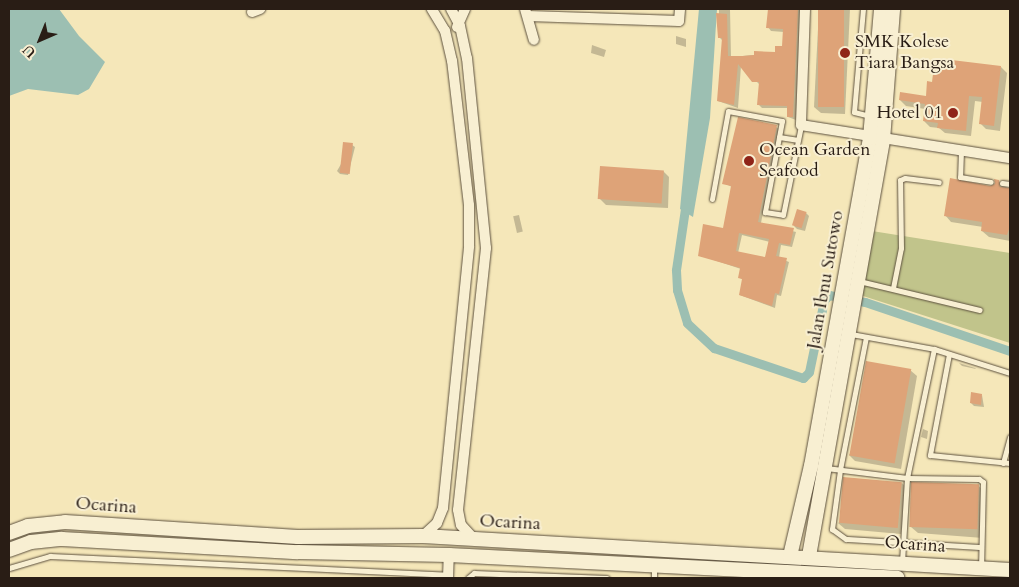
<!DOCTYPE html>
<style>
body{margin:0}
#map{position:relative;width:1019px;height:587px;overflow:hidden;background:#f5e7b9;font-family:Cardo,serif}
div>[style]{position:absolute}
.green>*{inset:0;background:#c1c48b}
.water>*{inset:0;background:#9cbfb2}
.shadow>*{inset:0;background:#0003;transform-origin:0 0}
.canal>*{height:9px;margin:-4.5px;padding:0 4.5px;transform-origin:4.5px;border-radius:4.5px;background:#9cbfb2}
.building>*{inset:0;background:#dea378;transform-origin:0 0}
.roads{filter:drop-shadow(0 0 1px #5c503e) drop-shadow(0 0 1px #5c503e)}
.lane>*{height:5px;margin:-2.5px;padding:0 2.5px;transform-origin:2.5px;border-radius:2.5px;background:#f8efd2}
.street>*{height:10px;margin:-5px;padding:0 5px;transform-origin:5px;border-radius:5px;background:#f8efd2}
.secondary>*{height:14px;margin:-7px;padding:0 7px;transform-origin:7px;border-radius:7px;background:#f8efd2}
.dots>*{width:14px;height:14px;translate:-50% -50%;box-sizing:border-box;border:2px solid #f8efd2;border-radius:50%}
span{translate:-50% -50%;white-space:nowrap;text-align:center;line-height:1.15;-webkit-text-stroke:4px #f8efd2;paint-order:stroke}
.poi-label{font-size:18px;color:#291d15}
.left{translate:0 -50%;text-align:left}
.right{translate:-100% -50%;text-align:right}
.street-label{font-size:18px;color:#291d15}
.frame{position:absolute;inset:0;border:10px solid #291d15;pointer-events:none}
.north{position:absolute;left:15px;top:15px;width:50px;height:50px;-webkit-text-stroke:4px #f8efd2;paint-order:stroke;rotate:224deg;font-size:14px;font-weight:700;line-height:20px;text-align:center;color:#291d15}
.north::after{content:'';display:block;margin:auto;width:18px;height:22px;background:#291d15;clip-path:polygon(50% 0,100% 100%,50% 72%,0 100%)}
</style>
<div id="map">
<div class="green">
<div style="clip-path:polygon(872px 231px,1010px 253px,1010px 343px,860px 295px)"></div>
</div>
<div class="water">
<div style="clip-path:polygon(9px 9px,59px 9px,79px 36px,105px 62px,89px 89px,78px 95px,28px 89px,9px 96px)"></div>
<div style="clip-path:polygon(699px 9px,717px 9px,710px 118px,693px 217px,680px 209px)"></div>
</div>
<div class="shadow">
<div style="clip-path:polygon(719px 9px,730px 9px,731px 57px,776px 53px,783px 47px,784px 32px,771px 31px,768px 27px,769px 9px,803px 9px,796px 120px,788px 117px,788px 108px,762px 108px,758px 104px,760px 85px,741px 66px,738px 108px,718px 101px,723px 41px,719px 37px)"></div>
<div style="clip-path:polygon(819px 9px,850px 9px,845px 114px,821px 113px,814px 107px)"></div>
<div style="clip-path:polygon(676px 36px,686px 39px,686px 47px,676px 44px)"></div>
<div style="clip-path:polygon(592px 45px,606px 50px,604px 57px,591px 53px)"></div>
<div style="clip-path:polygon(1001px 67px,1007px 73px,1000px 131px,986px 129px,980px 123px,983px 102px,975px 101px,971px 136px,945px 133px,939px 128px,930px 127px,924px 121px,925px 109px,906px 106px,900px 100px,927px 98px)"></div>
<div style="clip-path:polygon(evenodd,776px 127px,779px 129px,761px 223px,796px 232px,792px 247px,781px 245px,779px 258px,789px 262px,781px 296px,777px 295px,775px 308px,740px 295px,743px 280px,739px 277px,741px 269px,699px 255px,724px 230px,732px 187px,724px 183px,776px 127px,742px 235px,770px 242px,766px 259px,738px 253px,742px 235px)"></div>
<div style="clip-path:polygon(352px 145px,355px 147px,348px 175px,340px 174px,337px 171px)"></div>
<div style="clip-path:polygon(663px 171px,669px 177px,668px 208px,606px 205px,599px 198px)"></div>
<div style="clip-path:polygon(998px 181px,1010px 190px,1010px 241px,989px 237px,982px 231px,983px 227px,951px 222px,945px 215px)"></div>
<div style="clip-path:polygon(806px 213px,809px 216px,805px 231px,797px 229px,794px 226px)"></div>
<div style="left:519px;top:215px;width:17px;height:6px;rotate:77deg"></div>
<div style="clip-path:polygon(959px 363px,975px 368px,976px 369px,962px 366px)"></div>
<div style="clip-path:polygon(910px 370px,917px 376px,901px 469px,855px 461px,849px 455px)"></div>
<div style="clip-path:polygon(982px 395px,984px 407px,974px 406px,971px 403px)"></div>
<div style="clip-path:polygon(923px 429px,928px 431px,927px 439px,921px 437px)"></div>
<div style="clip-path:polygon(902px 483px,908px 489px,901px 534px,845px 529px,838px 523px)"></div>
<div style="clip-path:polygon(978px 485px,984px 492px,983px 538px,918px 533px,911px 527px)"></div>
<div style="clip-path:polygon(362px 577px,398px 578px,361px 578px)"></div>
</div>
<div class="canal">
<div style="left:686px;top:202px;width:69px;rotate:98.4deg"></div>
<div style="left:676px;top:270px;width:20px;rotate:87deg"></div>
<div style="left:677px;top:290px;width:34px;rotate:73deg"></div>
<div style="left:687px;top:323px;width:37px;rotate:43deg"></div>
<div style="left:714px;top:348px;width:94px;rotate:18.6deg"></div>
<div style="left:803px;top:378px;width:8px;rotate:-45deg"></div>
<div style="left:809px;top:372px;width:74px;rotate:-78.2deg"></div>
<div style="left:824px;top:300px;width:7px;rotate:-45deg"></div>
<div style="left:829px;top:295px;width:37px;rotate:11deg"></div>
<div style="left:865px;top:302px;width:153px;rotate:18.7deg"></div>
</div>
<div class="building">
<div style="clip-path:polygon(768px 9px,798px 9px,793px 117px,787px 117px,787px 106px,757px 105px,759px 82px,752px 82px,738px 64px,734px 105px,717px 101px,722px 38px,718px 38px,716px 13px,727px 14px,728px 56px,743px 56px,754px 55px,754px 51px,775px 52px,775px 46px,782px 46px,783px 29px,766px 28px)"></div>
<div style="left:818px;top:9px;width:26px;height:98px"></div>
<div style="clip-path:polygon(935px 58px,1001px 66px,994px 126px,979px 124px,982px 97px,969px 96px,966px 131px,937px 128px,938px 123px,923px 121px,925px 104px,899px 100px,900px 92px,926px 96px,927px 81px,932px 82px)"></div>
<div style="clip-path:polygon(evenodd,738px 117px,777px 125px,758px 222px,794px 228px,790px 245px,779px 243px,776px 256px,787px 258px,779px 294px,775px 293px,772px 306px,739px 295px,742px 279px,738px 278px,740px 268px,698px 256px,703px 224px,723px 228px,731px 186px,722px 184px,738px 117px,739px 233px,769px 239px,765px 257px,736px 251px,739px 233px)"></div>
<div style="left:343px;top:142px;width:10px;height:31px;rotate:6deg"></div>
<div style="left:600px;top:166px;width:64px;height:33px;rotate:4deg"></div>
<div style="clip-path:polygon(950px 178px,990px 186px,995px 184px,994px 179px,999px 180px,1000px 187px,1010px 188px,1010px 226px,1007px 235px,981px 231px,982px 222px,944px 216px)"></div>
<div style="left:797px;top:209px;width:10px;height:17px;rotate:17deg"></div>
<div style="left:866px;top:361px;width:46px;height:96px;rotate:10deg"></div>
<div style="clip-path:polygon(971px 392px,982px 394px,981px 405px,970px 403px)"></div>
<div style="left:843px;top:477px;width:59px;height:46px;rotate:5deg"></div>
<div style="left:911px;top:482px;width:68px;height:45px;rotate:2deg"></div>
</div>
<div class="roads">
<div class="lane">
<div style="left:863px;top:9px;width:103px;rotate:95deg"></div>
<div style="left:854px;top:112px;width:16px;rotate:14deg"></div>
<div style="left:779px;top:137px;width:18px;rotate:9deg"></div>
<div style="left:961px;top:151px;width:26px;rotate:92deg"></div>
<div style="left:960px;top:177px;width:31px;rotate:9deg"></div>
<div style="left:1002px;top:183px;width:8px;rotate:7deg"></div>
<div style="left:712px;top:199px;width:89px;rotate:-79.7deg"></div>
<div style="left:728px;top:111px;width:55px;rotate:10.5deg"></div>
<div style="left:782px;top:121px;width:93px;rotate:100.6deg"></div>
<div style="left:765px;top:212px;width:18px;rotate:9deg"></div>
<div style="left:783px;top:215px;width:91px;rotate:-78.6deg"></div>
<div style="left:859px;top:281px;width:124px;rotate:13.5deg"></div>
<div style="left:893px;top:288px;width:41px;rotate:-78.7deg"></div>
<div style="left:901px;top:248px;width:68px;rotate:-90.8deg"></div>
<div style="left:900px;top:180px;width:5px;rotate:-22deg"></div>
<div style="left:905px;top:178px;width:34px;rotate:7deg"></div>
<div style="left:851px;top:334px;width:84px;rotate:10.2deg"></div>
<div style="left:934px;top:349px;width:80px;rotate:17.5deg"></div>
<div style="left:866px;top:337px;width:136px;rotate:101.1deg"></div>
<div style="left:840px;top:470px;width:60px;rotate:97.7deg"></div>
<div style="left:832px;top:529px;width:17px;rotate:36deg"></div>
<div style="left:846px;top:539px;width:135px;rotate:3.4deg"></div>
<div style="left:949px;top:354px;width:103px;rotate:100.7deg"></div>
<div style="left:930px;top:455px;width:80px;rotate:5.7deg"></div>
<div style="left:1003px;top:463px;width:27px;rotate:-75deg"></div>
<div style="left:826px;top:468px;width:82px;rotate:7deg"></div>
<div style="left:907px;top:478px;width:72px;rotate:0.8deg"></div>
<div style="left:979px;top:479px;width:5px;rotate:37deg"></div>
<div style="left:983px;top:482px;width:85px;rotate:91.3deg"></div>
<div style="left:902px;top:562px;width:84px;rotate:-86.6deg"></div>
<div style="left:907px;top:478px;width:132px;rotate:-78.2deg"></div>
<div style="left:9px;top:568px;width:43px;rotate:-16.3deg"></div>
<div style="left:50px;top:556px;width:398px;rotate:2.7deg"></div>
<div style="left:468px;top:578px;width:8px;rotate:-40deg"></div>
<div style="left:474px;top:573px;width:133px;rotate:2.2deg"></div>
<div style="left:654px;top:578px;width:10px;rotate:-90deg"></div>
</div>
<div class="street">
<div style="left:451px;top:9px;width:19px;rotate:62deg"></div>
<div style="left:460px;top:26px;width:33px;rotate:78deg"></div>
<div style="left:467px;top:58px;width:191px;rotate:84.3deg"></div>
<div style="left:486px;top:248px;width:263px;rotate:96.1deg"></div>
<div style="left:458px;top:510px;width:15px;rotate:79deg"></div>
<div style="left:461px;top:525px;width:21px;rotate:47deg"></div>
<div style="left:525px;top:9px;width:32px;rotate:74deg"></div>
<div style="left:805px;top:9px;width:116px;rotate:92deg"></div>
<div style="left:801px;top:125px;width:212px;rotate:9deg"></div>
<div style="left:252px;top:12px;width:9px;rotate:-21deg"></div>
<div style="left:528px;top:16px;width:151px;rotate:1.9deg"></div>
<div style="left:679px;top:21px;width:12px;rotate:-85deg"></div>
<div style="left:457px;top:27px;width:20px;rotate:-66deg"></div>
<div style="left:423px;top:536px;width:19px;rotate:-43deg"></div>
<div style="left:437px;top:523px;width:16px;rotate:-68deg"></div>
<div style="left:443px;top:508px;width:263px;rotate:-84.3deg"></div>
<div style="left:469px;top:246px;width:41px;rotate:-90deg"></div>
<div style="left:469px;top:205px;width:145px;rotate:-96.7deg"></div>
<div style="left:452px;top:61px;width:31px;rotate:-103deg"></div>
<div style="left:445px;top:31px;width:26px;rotate:-121deg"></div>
<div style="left:448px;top:578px;width:23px;rotate:-88deg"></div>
</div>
<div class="secondary">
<div style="left:9px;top:533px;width:20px;rotate:-20deg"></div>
<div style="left:28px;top:526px;width:37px;rotate:-6deg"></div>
<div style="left:65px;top:522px;width:233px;rotate:3.7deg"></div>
<div style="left:298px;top:537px;width:125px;rotate:-0.5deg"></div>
<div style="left:423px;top:536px;width:588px;rotate:3.31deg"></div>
<div style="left:9px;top:550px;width:23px;rotate:-20deg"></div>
<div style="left:31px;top:542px;width:31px;rotate:-6deg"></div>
<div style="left:62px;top:539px;width:236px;rotate:3.2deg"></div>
<div style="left:298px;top:552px;width:151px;rotate:1.1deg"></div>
<div style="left:449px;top:555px;width:449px;rotate:2.9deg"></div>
<div style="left:790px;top:556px;width:92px;rotate:-76.9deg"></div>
<div style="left:811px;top:466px;width:333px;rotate:-79.8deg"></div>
<div style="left:870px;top:138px;width:129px;rotate:-85.1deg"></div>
<div style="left:809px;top:556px;width:423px;rotate:-79.9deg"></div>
<div style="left:883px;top:140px;width:131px;rotate:-85.6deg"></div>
</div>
</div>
<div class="dots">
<div style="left:845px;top:53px;background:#8f2418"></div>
<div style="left:953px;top:113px;background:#8f2418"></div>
<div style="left:749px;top:161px;background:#8f2418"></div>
</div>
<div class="poi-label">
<span class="left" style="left:855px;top:53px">SMK Kolese<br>Tiara Bangsa</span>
<span class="right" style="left:943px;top:113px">Hotel 01</span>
<span class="left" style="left:759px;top:161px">Ocean Garden<br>Seafood</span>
</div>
<div class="street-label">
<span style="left:826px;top:280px;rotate:-80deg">Jalan Ibnu Sutowo</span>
<span style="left:106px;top:506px;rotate:4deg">Ocarina</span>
<span style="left:510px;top:523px;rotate:3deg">Ocarina</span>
<span style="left:915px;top:545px;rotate:4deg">Ocarina</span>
</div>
<div class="frame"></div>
<div class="north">U</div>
</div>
